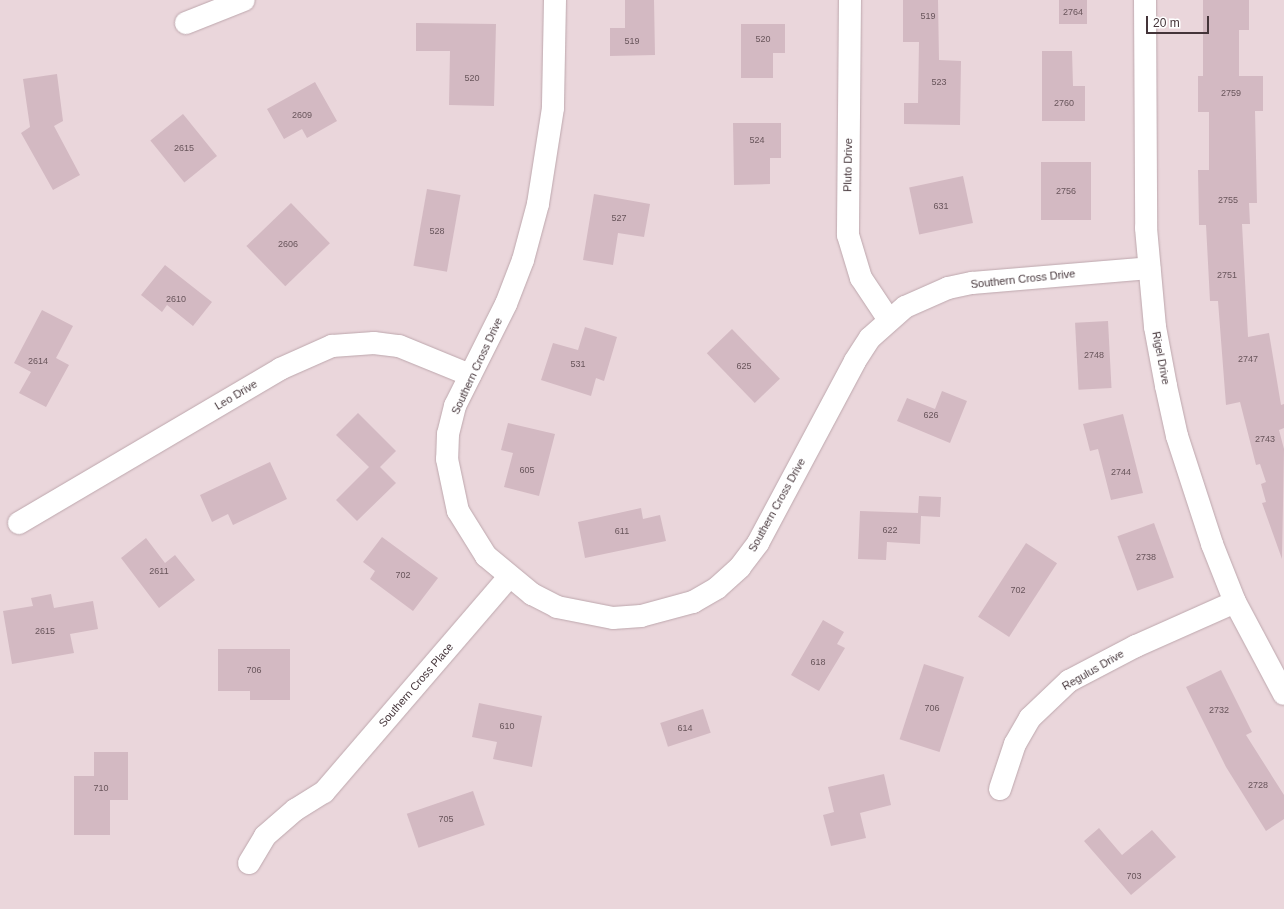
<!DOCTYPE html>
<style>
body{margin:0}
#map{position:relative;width:1284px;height:909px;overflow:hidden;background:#f2e4e7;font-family:Arial,sans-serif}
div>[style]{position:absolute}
.residential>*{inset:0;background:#ead6db;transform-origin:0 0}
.building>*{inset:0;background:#d3b9c2;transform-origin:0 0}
.roads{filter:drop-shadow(0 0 1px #bda7ad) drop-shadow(0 0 1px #bda7ad)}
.minor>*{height:22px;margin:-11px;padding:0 11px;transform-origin:11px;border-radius:11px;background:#fff}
span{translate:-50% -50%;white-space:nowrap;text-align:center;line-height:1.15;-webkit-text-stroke:3px #fff;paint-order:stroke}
.number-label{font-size:9px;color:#68555b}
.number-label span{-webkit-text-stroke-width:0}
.street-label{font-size:11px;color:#443439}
.scale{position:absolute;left:1146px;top:16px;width:63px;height:18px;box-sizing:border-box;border:2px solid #443439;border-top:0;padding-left:5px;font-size:12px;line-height:14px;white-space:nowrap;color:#443439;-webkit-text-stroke:3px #fff;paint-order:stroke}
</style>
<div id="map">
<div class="residential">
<div style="left:0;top:0;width:1284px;height:909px"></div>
</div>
<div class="building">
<div style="clip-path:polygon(625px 0,654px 0,655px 55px,610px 56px,610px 28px,625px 28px)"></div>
<div style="clip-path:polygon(903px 0,938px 0,939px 60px,961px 61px,960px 125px,904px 124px,904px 103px,918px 103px,919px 42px,903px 42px)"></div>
<div style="left:1059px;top:0;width:28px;height:24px"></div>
<div style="clip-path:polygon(1203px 0,1249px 0,1249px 30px,1239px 30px,1239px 76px,1263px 76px,1263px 111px,1255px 111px,1257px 203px,1249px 203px,1250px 224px,1242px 224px,1248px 337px,1269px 333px,1281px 405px,1284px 404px,1284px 428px,1279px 430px,1284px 449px,1282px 559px,1262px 503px,1266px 502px,1261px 484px,1266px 482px,1260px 464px,1256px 465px,1240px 402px,1226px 405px,1218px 301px,1210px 301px,1206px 225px,1199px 225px,1198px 170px,1209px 170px,1209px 112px,1198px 112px,1198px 76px,1203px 76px)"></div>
<div style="clip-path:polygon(416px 23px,496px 24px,494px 106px,449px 105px,450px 51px,416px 51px)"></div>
<div style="clip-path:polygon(741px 24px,785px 24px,785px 53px,773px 53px,773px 78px,741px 78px)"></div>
<div style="clip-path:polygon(1042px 51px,1072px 51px,1073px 86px,1085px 86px,1085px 121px,1042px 121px)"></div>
<div style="clip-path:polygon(57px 74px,63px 121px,54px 126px,80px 175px,53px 190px,21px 133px,30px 127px,23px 79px)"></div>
<div style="clip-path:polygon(315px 82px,337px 121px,307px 138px,302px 129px,284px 139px,267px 109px)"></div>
<div style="left:183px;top:114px;width:54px;height:42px;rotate:51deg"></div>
<div style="clip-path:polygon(733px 123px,781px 123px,781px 158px,770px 158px,770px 184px,734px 185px)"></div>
<div style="left:1041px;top:162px;width:50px;height:58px"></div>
<div style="left:963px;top:176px;width:48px;height:55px;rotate:78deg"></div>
<div style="left:427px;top:189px;width:34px;height:78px;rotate:10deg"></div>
<div style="clip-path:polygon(594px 194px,650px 204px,644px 237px,618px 233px,613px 265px,583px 260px)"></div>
<div style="left:291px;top:203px;width:56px;height:62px;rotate:46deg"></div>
<div style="clip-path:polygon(165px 265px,212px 302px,193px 326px,167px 305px,162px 312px,141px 295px)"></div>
<div style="clip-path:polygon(42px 310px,73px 326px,56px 358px,69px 365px,46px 407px,19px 393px,31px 372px,14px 363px)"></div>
<div style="left:1108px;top:321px;width:67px;height:33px;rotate:87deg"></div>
<div style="clip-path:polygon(585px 327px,617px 337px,604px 381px,596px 378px,591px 396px,541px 380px,553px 343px,578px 350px)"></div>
<div style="left:732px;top:329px;width:69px;height:35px;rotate:46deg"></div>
<div style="clip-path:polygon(942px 391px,967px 401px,950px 443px,897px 421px,907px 398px,935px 409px)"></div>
<div style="clip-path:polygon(358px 413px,396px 451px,380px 467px,396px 483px,357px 521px,336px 500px,369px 467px,336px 435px)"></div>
<div style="clip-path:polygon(1123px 414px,1143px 493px,1111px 500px,1098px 449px,1090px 451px,1083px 424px)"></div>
<div style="clip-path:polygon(508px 423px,555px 434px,539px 496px,504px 487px,513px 453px,501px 450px)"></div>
<div style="clip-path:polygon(270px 462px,287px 499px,233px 525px,228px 514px,212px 522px,200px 495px)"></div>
<div style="clip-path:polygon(919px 496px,941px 497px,940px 517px,921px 516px,920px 544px,887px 542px,886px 560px,858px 559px,860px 511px,918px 513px)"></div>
<div style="clip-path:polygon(641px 508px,643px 519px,660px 515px,666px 541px,585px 558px,578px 522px)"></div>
<div style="left:1154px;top:523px;width:58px;height:39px;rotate:70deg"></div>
<div style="clip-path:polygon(382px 537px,438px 578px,413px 611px,370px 579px,375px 571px,363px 562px)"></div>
<div style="clip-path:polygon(146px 538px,165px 563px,175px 555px,195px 580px,159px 608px,121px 558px)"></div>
<div style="left:1026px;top:543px;width:37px;height:88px;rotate:33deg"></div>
<div style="clip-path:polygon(51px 594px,54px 608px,93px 601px,98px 629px,70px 634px,74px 653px,12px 664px,3px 611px,33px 606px,31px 598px)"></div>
<div style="clip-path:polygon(823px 620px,844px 632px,837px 644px,845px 648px,819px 691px,791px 675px)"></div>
<div style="clip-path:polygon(218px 649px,290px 649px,290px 700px,250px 700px,250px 691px,218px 691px)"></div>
<div style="left:924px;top:664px;width:42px;height:79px;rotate:18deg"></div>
<div style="clip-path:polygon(1221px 670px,1252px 732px,1246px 735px,1284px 795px,1284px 819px,1266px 831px,1226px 767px,1186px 687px)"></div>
<div style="clip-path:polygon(479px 703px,542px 716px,532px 767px,493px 759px,497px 742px,472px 737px)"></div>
<div style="left:703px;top:709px;width:25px;height:45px;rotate:72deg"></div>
<div style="clip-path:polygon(94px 752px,128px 752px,128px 800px,110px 800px,110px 835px,74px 835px,74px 776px,94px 776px)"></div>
<div style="clip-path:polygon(884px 774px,891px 805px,860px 813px,866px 838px,831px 846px,823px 815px,834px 812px,828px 787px)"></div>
<div style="left:473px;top:791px;width:36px;height:70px;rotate:71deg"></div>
<div style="clip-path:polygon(1099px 828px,1122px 855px,1152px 830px,1176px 857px,1131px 895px,1084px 841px)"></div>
</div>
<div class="roads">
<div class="minor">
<div style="left:555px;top:0;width:108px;rotate:91.1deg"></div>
<div style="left:553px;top:108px;width:97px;rotate:98.9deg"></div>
<div style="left:538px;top:204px;width:58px;rotate:105deg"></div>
<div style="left:523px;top:260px;width:47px;rotate:111.1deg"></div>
<div style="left:506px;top:304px;width:114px;rotate:116.6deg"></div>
<div style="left:455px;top:406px;width:29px;rotate:104deg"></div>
<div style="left:448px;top:434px;width:25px;rotate:92deg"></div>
<div style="left:447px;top:459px;width:53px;rotate:78.1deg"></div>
<div style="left:458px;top:511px;width:53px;rotate:58.1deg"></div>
<div style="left:486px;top:556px;width:60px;rotate:39.6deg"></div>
<div style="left:532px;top:594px;width:28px;rotate:27deg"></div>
<div style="left:557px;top:607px;width:57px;rotate:11.1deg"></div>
<div style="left:613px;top:618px;width:28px;rotate:-4deg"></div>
<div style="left:641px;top:616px;width:54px;rotate:-15.1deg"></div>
<div style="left:693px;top:602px;width:28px;rotate:-30deg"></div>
<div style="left:717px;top:588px;width:31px;rotate:-42deg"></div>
<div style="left:740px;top:567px;width:30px;rotate:-53deg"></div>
<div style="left:758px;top:543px;width:206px;rotate:-61.9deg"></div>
<div style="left:855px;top:361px;width:27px;rotate:-57deg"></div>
<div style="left:870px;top:338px;width:47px;rotate:-41.5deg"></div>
<div style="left:905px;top:307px;width:47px;rotate:-23.8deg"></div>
<div style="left:948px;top:288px;width:25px;rotate:-12deg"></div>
<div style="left:972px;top:283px;width:178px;rotate:-4.8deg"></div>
<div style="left:850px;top:0;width:235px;rotate:90.5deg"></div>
<div style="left:848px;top:235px;width:45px;rotate:73.2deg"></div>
<div style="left:861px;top:278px;width:50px;rotate:56.3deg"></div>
<div style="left:1145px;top:0;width:228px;rotate:89.7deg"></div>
<div style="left:1146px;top:228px;width:99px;rotate:84.8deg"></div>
<div style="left:1155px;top:327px;width:60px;rotate:79.4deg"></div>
<div style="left:1166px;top:386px;width:51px;rotate:77.6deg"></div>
<div style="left:1177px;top:436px;width:114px;rotate:72deg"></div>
<div style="left:1212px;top:544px;width:62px;rotate:68.4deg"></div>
<div style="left:1235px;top:602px;width:104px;rotate:62deg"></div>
<div style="left:186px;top:23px;width:62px;rotate:-21.6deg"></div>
<div style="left:19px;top:523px;width:303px;rotate:-30.5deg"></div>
<div style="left:280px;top:369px;width:57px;rotate:-23.9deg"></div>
<div style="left:332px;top:346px;width:42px;rotate:-4.1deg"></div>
<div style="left:374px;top:343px;width:25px;rotate:7deg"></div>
<div style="left:399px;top:346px;width:77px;rotate:22.2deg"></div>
<div style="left:1000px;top:789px;width:47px;rotate:-71.6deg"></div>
<div style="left:1015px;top:744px;width:30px;rotate:-60deg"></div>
<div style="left:1030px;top:718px;width:54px;rotate:-43.5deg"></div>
<div style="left:1069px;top:681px;width:76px;rotate:-27.6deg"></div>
<div style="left:1136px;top:646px;width:108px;rotate:-24deg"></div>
<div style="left:249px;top:863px;width:31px;rotate:-59deg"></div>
<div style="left:265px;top:836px;width:40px;rotate:-41deg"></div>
<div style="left:295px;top:810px;width:34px;rotate:-32deg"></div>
<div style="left:324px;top:792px;width:282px;rotate:-49.3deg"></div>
</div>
</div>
<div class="number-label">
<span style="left:1073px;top:12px">2764</span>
<span style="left:928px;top:16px">519</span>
<span style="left:763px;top:39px">520</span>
<span style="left:632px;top:41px">519</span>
<span style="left:472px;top:78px">520</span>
<span style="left:939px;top:82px">523</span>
<span style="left:1231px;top:93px">2759</span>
<span style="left:1064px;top:103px">2760</span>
<span style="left:302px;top:115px">2609</span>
<span style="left:757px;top:140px">524</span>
<span style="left:184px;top:148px">2615</span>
<span style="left:1066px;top:191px">2756</span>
<span style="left:1228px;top:200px">2755</span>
<span style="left:941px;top:206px">631</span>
<span style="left:619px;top:218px">527</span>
<span style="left:437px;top:231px">528</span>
<span style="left:288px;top:244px">2606</span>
<span style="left:1227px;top:275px">2751</span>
<span style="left:176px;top:299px">2610</span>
<span style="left:1094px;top:355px">2748</span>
<span style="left:1248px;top:359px">2747</span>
<span style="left:38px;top:361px">2614</span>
<span style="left:578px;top:364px">531</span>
<span style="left:744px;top:366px">625</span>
<span style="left:931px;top:415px">626</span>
<span style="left:1265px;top:439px">2743</span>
<span style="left:527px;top:470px">605</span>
<span style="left:1121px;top:472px">2744</span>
<span style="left:890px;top:530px">622</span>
<span style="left:622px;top:531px">611</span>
<span style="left:1146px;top:557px">2738</span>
<span style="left:159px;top:571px">2611</span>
<span style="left:403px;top:575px">702</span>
<span style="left:1018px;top:590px">702</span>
<span style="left:45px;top:631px">2615</span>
<span style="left:818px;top:662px">618</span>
<span style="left:254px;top:670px">706</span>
<span style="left:932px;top:708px">706</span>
<span style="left:1219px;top:710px">2732</span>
<span style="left:507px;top:726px">610</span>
<span style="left:685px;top:728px">614</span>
<span style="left:1258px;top:785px">2728</span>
<span style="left:101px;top:788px">710</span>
<span style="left:446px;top:819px">705</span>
<span style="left:1134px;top:876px">703</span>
</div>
<div class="street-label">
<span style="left:848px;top:165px;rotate:-89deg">Pluto Drive</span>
<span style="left:1023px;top:279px;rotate:-6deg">Southern Cross Drive</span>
<span style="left:1161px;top:358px;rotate:79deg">Rigel Drive</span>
<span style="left:477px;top:366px;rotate:-65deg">Southern Cross Drive</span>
<span style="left:236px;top:395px;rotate:-31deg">Leo Drive</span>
<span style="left:777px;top:505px;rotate:-61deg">Southern Cross Drive</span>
<span style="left:1093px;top:670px;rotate:-30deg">Regulus Drive</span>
<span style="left:416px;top:685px;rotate:-49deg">Southern Cross Place</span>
</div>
<div class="scale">20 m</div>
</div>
